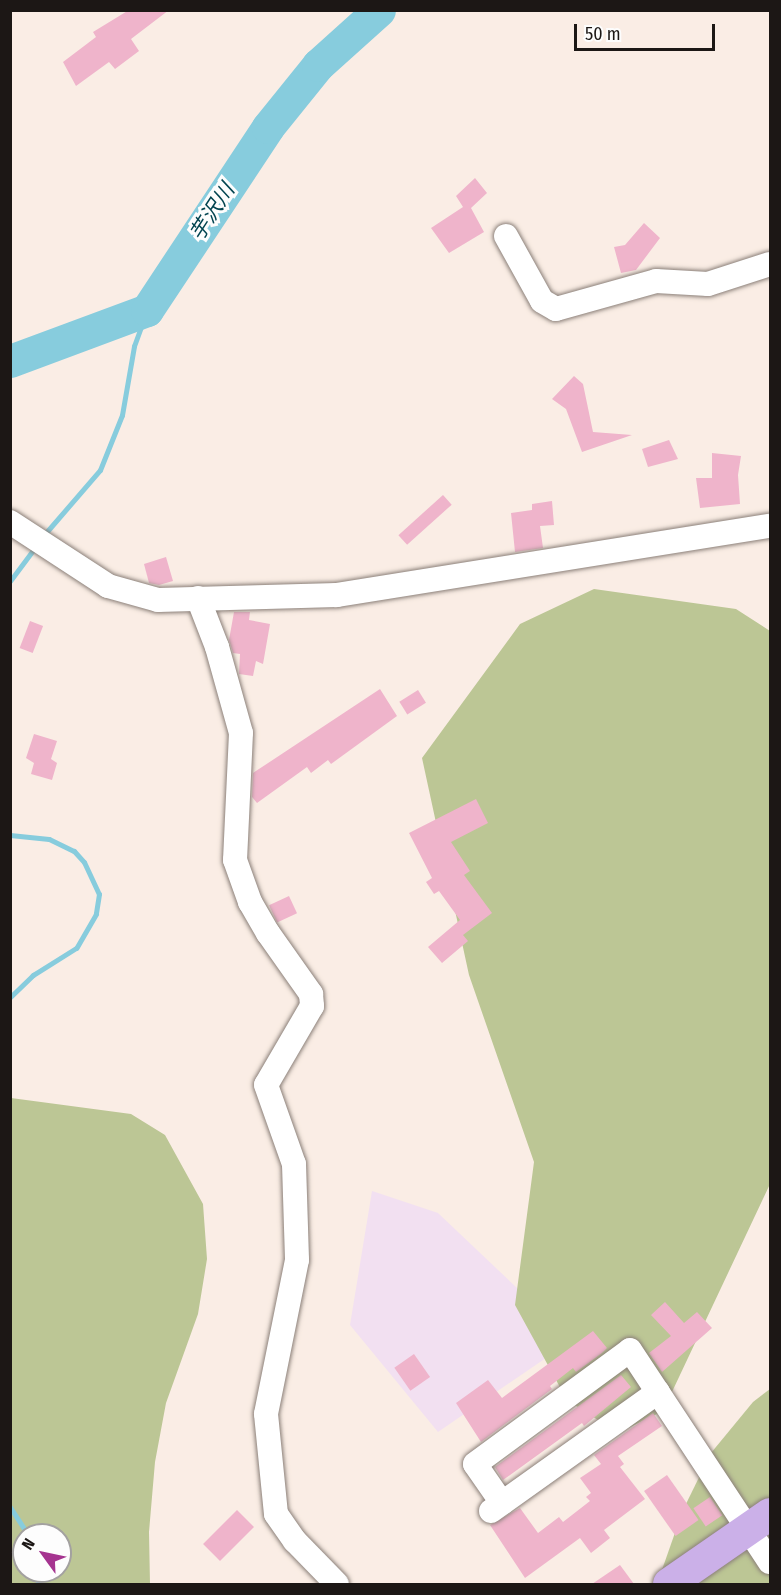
<!DOCTYPE html>
<meta charset="utf-8">
<style>
body{margin:0}
#map{position:relative;width:781px;height:1595px;overflow:hidden;background:#faede5;font-family:"Fira Sans Condensed","Noto Sans JP",sans-serif}
div>[style]{position:absolute}
.industrial>*{inset:0;background:#f2e0f1}
.green>*{inset:0;background:#bcc695}
.stream>*{height:5px;margin:-2.5px;padding:0 2.5px;transform-origin:2.5px;border-radius:2.5px;background:#87ccdd}
.river>*{height:33px;margin:-16.5px;padding:0 16.5px;transform-origin:16.5px;border-radius:16.5px;background:#87ccdd}
.building>*{inset:0;background:#efb4cb;transform-origin:0 0}
.roads{filter:drop-shadow(0 0 2px #8b8079) drop-shadow(0 0 2px #8b8079)}
.minor>*{height:24px;margin:-12px;padding:0 12px;transform-origin:12px;border-radius:12px;background:#fff}
.major>*{height:32px;margin:-16px;padding:0 16px;transform-origin:16px;border-radius:16px;background:#cbb0e8}
span{translate:-50% -50%;white-space:nowrap;text-align:center;line-height:1.15;-webkit-text-stroke:6px #fdfdfd;paint-order:stroke}
.water-label{font-size:21px;color:#024450;font-style:italic}
.frame{position:absolute;inset:0;border:12px solid #1c1715;pointer-events:none}
.north{position:absolute;left:12px;top:1523px;width:60px;height:60px;box-sizing:border-box;background:#fdfdfd;border:2px solid #a3a1a0;border-radius:50%;rotate:303deg;font-size:16px;font-weight:700;line-height:24px;text-align:center;color:#1c1715}
.north::after{content:'';display:block;margin:auto;width:21px;height:27px;background:#a53490;clip-path:polygon(50% 0,100% 100%,50% 72%,0 100%)}
.scale{position:absolute;left:574px;top:24px;width:141px;height:27px;box-sizing:border-box;border:3px solid #1c1715;border-top:0;padding-left:8px;font-size:18px;line-height:21px;white-space:nowrap;color:#1c1715;-webkit-text-stroke:4px #fdfdfd;paint-order:stroke}
</style>
<div id="map">
<div class="industrial">
<div style="clip-path:polygon(372px 1191px,438px 1213px,555px 1324px,594px 1325px,438px 1432px,350px 1325px)"></div>
</div>
<div class="green">
<div style="clip-path:polygon(594px 589px,736px 609px,770px 631px,770px 1184px,663px 1411px,618px 1433px,567px 1400px,515px 1305px,534px 1162px,469px 975px,422px 758px,520px 624px)"></div>
<div style="clip-path:polygon(evenodd,11px 1098px,131px 1114px,165px 1135px,203px 1204px,207px 1259px,198px 1314px,166px 1403px,155px 1462px,149px 1532px,150px 1584px,11px 1584px,11px 1098px,24px 1535px,60px 1535px,60px 1571px,24px 1571px,24px 1535px)"></div>
<div style="clip-path:polygon(770px 1389px,770px 1584px,657px 1584px,683px 1510px,711px 1453px,753px 1402px)"></div>
</div>
<div class="stream">
<div style="left:43px;top:536px;width:87px;rotate:-49.2deg"></div>
<div style="left:100px;top:470px;width:59px;rotate:-68.2deg"></div>
<div style="left:122px;top:415px;width:70px;rotate:-80.1deg"></div>
<div style="left:134px;top:346px;width:38px;rotate:-70deg"></div>
<div style="left:10px;top:581px;width:44px;rotate:-53.4deg"></div>
<div style="left:10px;top:835px;width:39px;rotate:6deg"></div>
<div style="left:49px;top:839px;width:28px;rotate:26deg"></div>
<div style="left:74px;top:851px;width:15px;rotate:48deg"></div>
<div style="left:84px;top:862px;width:35px;rotate:65deg"></div>
<div style="left:99px;top:894px;width:20px;rotate:99deg"></div>
<div style="left:96px;top:914px;width:39px;rotate:120deg"></div>
<div style="left:76px;top:948px;width:51px;rotate:147.9deg"></div>
<div style="left:33px;top:975px;width:32px;rotate:136deg"></div>
<div style="left:10px;top:1507px;width:33px;rotate:57deg"></div>
<div style="left:38px;top:1584px;width:13px;rotate:-86deg"></div>
</div>
<div class="river">
<div style="left:10px;top:361px;width:146px;rotate:-20.4deg"></div>
<div style="left:147px;top:310px;width:219px;rotate:-56.5deg"></div>
<div style="left:268px;top:127px;width:80px;rotate:-51.1deg"></div>
<div style="left:318px;top:65px;width:82px;rotate:-42deg"></div>
</div>
<div class="building">
<div style="clip-path:polygon(129px 10px,169px 10px,131px 39px,139px 51px,115px 69px,109px 62px,76px 86px,63px 62px,96px 37px,93px 32px)"></div>
<div style="clip-path:polygon(475px 178px,487px 193px,471px 208px,484px 232px,449px 253px,431px 228px,463px 207px,456px 196px)"></div>
<div style="clip-path:polygon(644px 223px,660px 238px,636px 270px,621px 273px,614px 247px,625px 245px)"></div>
<div style="clip-path:polygon(574px 376px,583px 384px,593px 432px,632px 435px,582px 452px,566px 409px,552px 399px)"></div>
<div style="clip-path:polygon(669px 440px,678px 459px,648px 467px,642px 449px)"></div>
<div style="clip-path:polygon(712px 453px,741px 456px,738px 475px,740px 504px,700px 508px,696px 478px,712px 478px)"></div>
<div style="left:443px;top:495px;width:13px;height:60px;rotate:48deg"></div>
<div style="clip-path:polygon(552px 501px,554px 525px,540px 526px,543px 548px,515px 552px,511px 513px,532px 510px,532px 504px)"></div>
<div style="clip-path:polygon(166px 557px,173px 581px,159px 585px,149px 583px,144px 564px)"></div>
<div style="clip-path:polygon(234px 612px,250px 612px,249px 620px,270px 624px,263px 664px,256px 661px,253px 676px,239px 674px,240px 654px,233px 653px,229px 640px)"></div>
<div style="left:30px;top:621px;width:14px;height:29px;rotate:21deg"></div>
<div style="clip-path:polygon(380px 689px,397px 716px,331px 764px,328px 760px,311px 773px,307px 767px,257px 803px,252px 797px,253px 773px)"></div>
<div style="left:418px;top:690px;width:15px;height:22px;rotate:58deg"></div>
<div style="clip-path:polygon(34px 734px,57px 741px,51px 759px,57px 763px,52px 780px,31px 774px,34px 763px,26px 758px)"></div>
<div style="clip-path:polygon(476px 799px,488px 823px,451px 842px,470px 871px,464px 875px,492px 913px,463px 935px,468px 941px,442px 963px,428px 947px,460px 920px,439px 891px,434px 894px,426px 882px,432px 878px,409px 833px)"></div>
<div style="left:289px;top:896px;width:19px;height:22px;rotate:65deg"></div>
<div style="clip-path:polygon(665px 1302px,684px 1323px,697px 1312px,712px 1328px,662px 1372px,649px 1353px,671px 1336px,651px 1315px)"></div>
<div style="clip-path:polygon(593px 1331px,607px 1348px,602px 1353px,576px 1372px,573px 1368px,550px 1386px,552px 1389px,481px 1442px,456px 1403px,488px 1380px,502px 1398px)"></div>
<div style="left:414px;top:1354px;width:28px;height:24px;rotate:55deg"></div>
<div style="clip-path:polygon(621px 1375px,631px 1387px,584px 1426px,582px 1423px,503px 1480px,495px 1467px)"></div>
<div style="clip-path:polygon(653px 1413px,662px 1426px,618px 1456px,624px 1464px,620px 1467px,645px 1499px,604px 1530px,610px 1538px,591px 1553px,580px 1538px,525px 1578px,490px 1525px,520px 1508px,538px 1533px,559px 1517px,563px 1522px,590px 1501px,586px 1497px,591px 1493px,580px 1478px,601px 1464px,594px 1455px)"></div>
<div style="left:667px;top:1475px;width:55px;height:28px;rotate:55deg"></div>
<div style="left:710px;top:1497px;width:22px;height:20px;rotate:56deg"></div>
<div style="left:237px;top:1510px;width:24px;height:48px;rotate:45deg"></div>
<div style="clip-path:polygon(620px 1565px,634px 1584px,592px 1584px)"></div>
</div>
<div class="roads">
<div class="minor">
<div style="left:506px;top:236px;width:74px;rotate:61deg"></div>
<div style="left:542px;top:301px;width:16px;rotate:30deg"></div>
<div style="left:556px;top:309px;width:104px;rotate:-15.6deg"></div>
<div style="left:656px;top:281px;width:52px;rotate:3.3deg"></div>
<div style="left:708px;top:284px;width:65px;rotate:-17.9deg"></div>
<div style="left:10px;top:522px;width:117px;rotate:33.1deg"></div>
<div style="left:108px;top:586px;width:52px;rotate:15.6deg"></div>
<div style="left:158px;top:600px;width:179px;rotate:-1.6deg"></div>
<div style="left:337px;top:595px;width:438px;rotate:-9.1deg"></div>
<div style="left:198px;top:598px;width:53px;rotate:68.8deg"></div>
<div style="left:217px;top:647px;width:89px;rotate:74.4deg"></div>
<div style="left:241px;top:733px;width:127px;rotate:92.7deg"></div>
<div style="left:235px;top:860px;width:45px;rotate:70.3deg"></div>
<div style="left:250px;top:902px;width:36px;rotate:60deg"></div>
<div style="left:268px;top:933px;width:75px;rotate:54.8deg"></div>
<div style="left:311px;top:994px;width:12px;rotate:85deg"></div>
<div style="left:312px;top:1006px;width:91px;rotate:120.2deg"></div>
<div style="left:266px;top:1085px;width:84px;rotate:70.5deg"></div>
<div style="left:294px;top:1164px;width:96px;rotate:88.2deg"></div>
<div style="left:297px;top:1260px;width:157px;rotate:101.4deg"></div>
<div style="left:266px;top:1414px;width:100px;rotate:84.3deg"></div>
<div style="left:276px;top:1514px;width:33px;rotate:55deg"></div>
<div style="left:295px;top:1541px;width:60px;rotate:45.7deg"></div>
<div style="left:502px;top:1503px;width:47px;rotate:-124.7deg"></div>
<div style="left:475px;top:1464px;width:192px;rotate:-36.3deg"></div>
<div style="left:630px;top:1350px;width:254px;rotate:56.6deg"></div>
<div style="left:491px;top:1511px;width:205px;rotate:-35.5deg"></div>
</div>
<div class="major">
<div style="left:669px;top:1584px;width:123px;rotate:-34.7deg"></div>
</div>
</div>
<div class="water-label">
<span style="left:212px;top:212px;rotate:-57deg">芋沢川</span>
</div>
<div class="frame"></div>
<div class="north">N</div>
<div class="scale">50 m</div>
</div>
